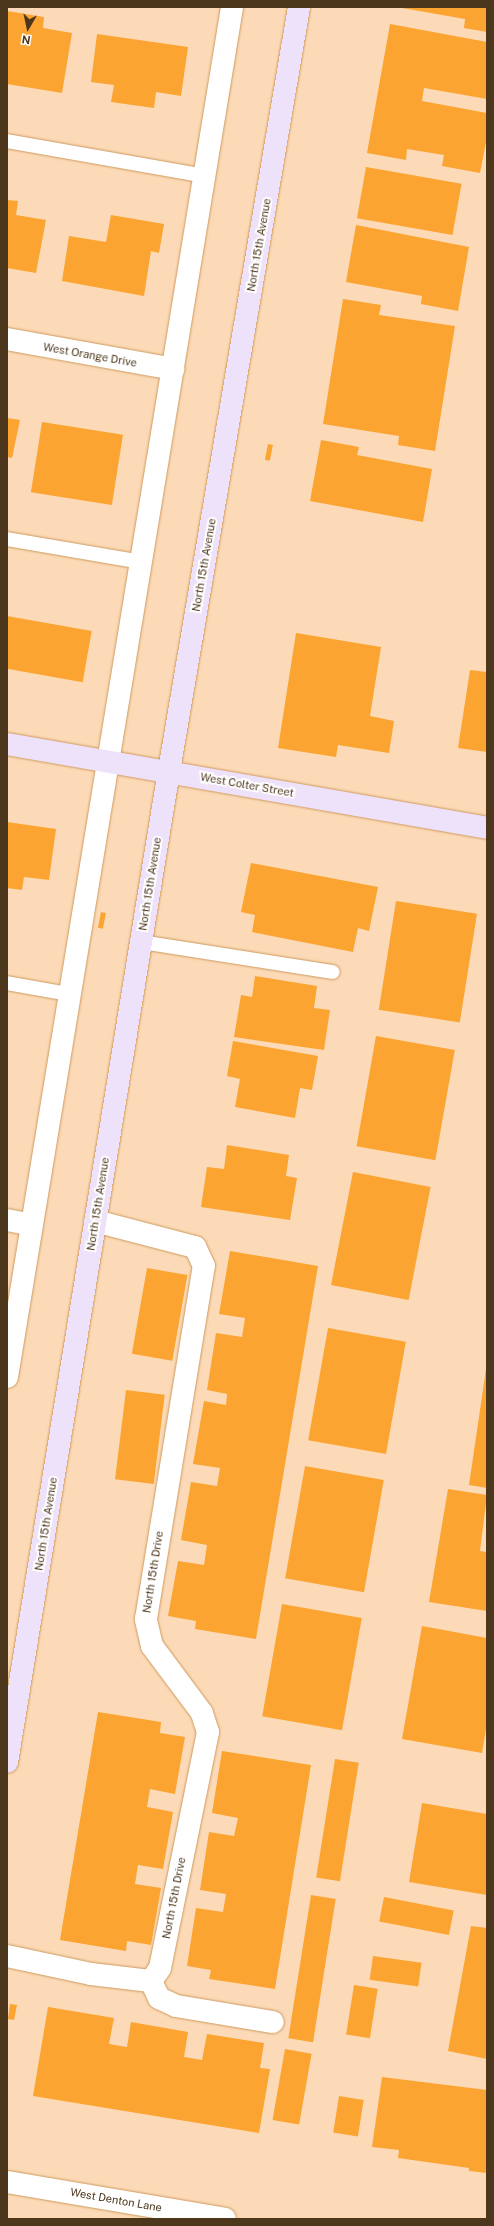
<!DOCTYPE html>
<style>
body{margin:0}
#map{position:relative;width:494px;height:2226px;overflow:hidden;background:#fcdab7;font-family:"Public Sans",sans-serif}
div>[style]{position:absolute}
.building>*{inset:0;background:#fba431;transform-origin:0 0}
.roads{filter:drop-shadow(0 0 1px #cf995d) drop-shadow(0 0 1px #cf995d)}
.lane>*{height:14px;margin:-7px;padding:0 7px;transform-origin:7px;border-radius:7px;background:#fff}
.street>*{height:22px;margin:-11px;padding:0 11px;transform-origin:11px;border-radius:11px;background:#fff}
.secondary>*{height:22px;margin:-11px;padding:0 11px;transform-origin:11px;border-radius:11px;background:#eee1fa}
span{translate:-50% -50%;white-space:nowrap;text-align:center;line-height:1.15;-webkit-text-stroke:4px #fff;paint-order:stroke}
.street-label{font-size:11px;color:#4c361c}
.frame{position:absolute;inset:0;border:8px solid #4c361c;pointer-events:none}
.north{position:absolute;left:8px;top:8px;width:40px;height:40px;-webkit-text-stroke:3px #fff;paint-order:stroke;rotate:189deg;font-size:11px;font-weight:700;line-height:16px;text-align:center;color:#4c361c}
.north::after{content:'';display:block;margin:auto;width:14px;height:18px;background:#4c361c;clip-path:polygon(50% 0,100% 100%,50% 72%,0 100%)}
</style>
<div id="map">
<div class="building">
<div style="clip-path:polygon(487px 7px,487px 32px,464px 28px,465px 19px,402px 8px)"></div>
<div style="clip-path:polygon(7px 11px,44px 17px,43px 28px,72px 33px,62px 93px,7px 84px)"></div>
<div style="clip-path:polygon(390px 24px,487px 42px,487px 99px,424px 88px,422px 101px,487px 113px,487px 137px,480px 173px,442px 166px,444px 155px,407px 149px,406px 160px,367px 153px)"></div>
<div style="clip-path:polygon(97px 34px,188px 47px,181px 96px,156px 92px,154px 108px,111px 102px,114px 85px,91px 82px)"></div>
<div style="left:366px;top:167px;width:97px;height:52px;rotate:10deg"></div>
<div style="clip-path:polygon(7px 200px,18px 201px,16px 215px,46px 220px,36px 273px,7px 268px)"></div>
<div style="clip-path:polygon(111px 215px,164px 224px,159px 253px,151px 251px,144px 296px,62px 281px,69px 236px,106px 242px)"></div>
<div style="clip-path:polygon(356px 225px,469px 247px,458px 311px,421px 304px,422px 296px,346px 282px)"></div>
<div style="clip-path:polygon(343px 299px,381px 305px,379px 315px,455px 326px,435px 451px,398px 445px,399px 436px,323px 424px)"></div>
<div style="clip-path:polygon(7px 418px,20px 420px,12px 458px,7px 457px)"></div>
<div style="left:42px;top:422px;width:82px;height:71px;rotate:9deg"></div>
<div style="clip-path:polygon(321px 440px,359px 447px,357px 455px,432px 469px,423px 522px,310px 501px)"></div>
<div style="left:268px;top:444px;width:5px;height:16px;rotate:11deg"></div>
<div style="left:7px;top:616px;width:86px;height:52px;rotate:10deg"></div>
<div style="clip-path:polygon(296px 633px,381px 647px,370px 716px,394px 721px,389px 753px,338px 745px,336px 757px,278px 748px)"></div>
<div style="clip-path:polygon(470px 670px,487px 672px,487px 752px,458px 748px)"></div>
<div style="clip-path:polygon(7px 822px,56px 829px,49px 880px,24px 877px,22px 890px,7px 888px)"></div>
<div style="clip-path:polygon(251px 863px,378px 887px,369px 931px,358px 928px,353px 952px,252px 932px,255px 915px,241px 912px)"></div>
<div style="left:396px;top:901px;width:82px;height:110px;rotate:9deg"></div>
<div style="left:101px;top:912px;width:5px;height:16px;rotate:11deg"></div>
<div style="clip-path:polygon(255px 976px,317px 986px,314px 1008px,330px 1010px,324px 1050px,234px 1037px,241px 995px,252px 997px)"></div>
<div style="left:376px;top:1036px;width:80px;height:112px;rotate:10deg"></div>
<div style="clip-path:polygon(233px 1041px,318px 1056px,312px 1090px,300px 1088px,295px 1118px,235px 1107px,240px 1079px,227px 1076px)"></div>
<div style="clip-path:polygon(227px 1145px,289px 1155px,286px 1176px,297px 1178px,290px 1220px,201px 1207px,207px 1167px,224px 1169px)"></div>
<div style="left:353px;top:1172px;width:79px;height:115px;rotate:11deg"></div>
<div style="clip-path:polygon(230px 1251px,318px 1266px,256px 1639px,195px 1629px,196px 1621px,168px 1616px,178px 1561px,204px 1565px,207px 1545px,181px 1540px,191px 1482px,217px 1486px,220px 1468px,193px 1464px,204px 1401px,226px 1405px,227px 1394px,207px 1390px,216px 1333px,242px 1337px,245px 1318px,219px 1314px)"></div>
<div style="left:147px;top:1268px;width:41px;height:87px;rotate:10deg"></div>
<div style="left:328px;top:1328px;width:79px;height:114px;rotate:10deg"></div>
<div style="clip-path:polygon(486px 1369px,487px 1369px,487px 1488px,469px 1485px)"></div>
<div style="left:126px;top:1390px;width:39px;height:90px;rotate:7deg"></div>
<div style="left:305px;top:1466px;width:80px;height:114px;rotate:10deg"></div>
<div style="clip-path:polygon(448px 1489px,487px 1495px,480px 1551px,487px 1552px,487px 1611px,429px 1602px)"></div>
<div style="left:282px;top:1604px;width:81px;height:114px;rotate:10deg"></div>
<div style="clip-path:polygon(422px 1626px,487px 1638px,487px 1723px,482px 1753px,402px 1739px)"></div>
<div style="clip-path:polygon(98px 1712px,161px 1722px,160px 1733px,185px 1737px,175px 1794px,150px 1789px,147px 1807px,173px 1812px,163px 1869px,138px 1865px,135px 1884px,161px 1888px,151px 1945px,127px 1941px,126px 1951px,60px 1940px)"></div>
<div style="clip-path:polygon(222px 1751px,311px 1765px,275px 1989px,209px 1979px,211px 1970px,187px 1966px,196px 1908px,223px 1912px,226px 1894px,200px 1890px,209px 1832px,234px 1836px,238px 1818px,212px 1813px)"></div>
<div style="left:335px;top:1759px;width:24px;height:120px;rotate:9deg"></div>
<div style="clip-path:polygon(422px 1803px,487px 1814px,487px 1895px,409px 1882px)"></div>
<div style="left:311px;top:1895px;width:25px;height:145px;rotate:9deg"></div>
<div style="left:384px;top:1897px;width:71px;height:25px;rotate:11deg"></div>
<div style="clip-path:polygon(471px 1926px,487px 1928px,487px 2059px,448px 2051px)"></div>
<div style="left:373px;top:1956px;width:49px;height:24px;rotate:8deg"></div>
<div style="left:354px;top:1985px;width:24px;height:50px;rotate:9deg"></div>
<div style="clip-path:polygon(10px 2004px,17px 2005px,14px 2020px,8px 2019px)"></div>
<div style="clip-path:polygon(48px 2007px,114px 2018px,109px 2044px,127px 2047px,131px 2022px,188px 2032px,184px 2057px,202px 2060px,207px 2034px,264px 2043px,260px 2068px,270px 2069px,259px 2133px,33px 2096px)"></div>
<div style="left:285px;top:2049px;width:27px;height:72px;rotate:10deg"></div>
<div style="clip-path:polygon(382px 2077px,487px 2090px,487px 2173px,469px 2171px,469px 2168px,398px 2158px,399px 2150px,372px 2147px)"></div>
<div style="left:339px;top:2096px;width:25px;height:37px;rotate:9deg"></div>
</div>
<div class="roads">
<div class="lane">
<div style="left:7px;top:141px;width:201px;rotate:10deg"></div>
<div style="left:7px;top:539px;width:137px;rotate:9.7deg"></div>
<div style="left:141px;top:942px;width:194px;rotate:8.9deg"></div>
<div style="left:7px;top:983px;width:63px;rotate:10.1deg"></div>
</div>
<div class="street">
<div style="left:7px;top:339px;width:169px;rotate:10.2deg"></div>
<div style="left:7px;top:1220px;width:25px;rotate:11deg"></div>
<div style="left:7px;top:1377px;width:1388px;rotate:-80.67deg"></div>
<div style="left:7px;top:1956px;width:86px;rotate:12.1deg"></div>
<div style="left:91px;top:1974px;width:60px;rotate:6.7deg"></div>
<div style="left:151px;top:1981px;width:16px;rotate:-55deg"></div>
<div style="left:160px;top:1968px;width:241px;rotate:-78.5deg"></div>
<div style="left:208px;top:1732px;width:20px;rotate:-108deg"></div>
<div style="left:202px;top:1713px;width:84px;rotate:-126.7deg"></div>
<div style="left:152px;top:1646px;width:28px;rotate:-103deg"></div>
<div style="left:146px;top:1619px;width:358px;rotate:-80.7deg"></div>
<div style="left:204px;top:1266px;width:21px;rotate:-115deg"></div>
<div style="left:195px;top:1247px;width:103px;rotate:-165.4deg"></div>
<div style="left:151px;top:1981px;width:19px;rotate:65deg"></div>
<div style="left:159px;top:1998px;width:19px;rotate:25deg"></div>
<div style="left:176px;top:2006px;width:98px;rotate:9.4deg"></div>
<div style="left:7px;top:2182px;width:221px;rotate:9.6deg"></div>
</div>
<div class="secondary">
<div style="left:7px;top:744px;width:487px;rotate:9.9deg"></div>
<div style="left:7px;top:1762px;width:1004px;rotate:-80.72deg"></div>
<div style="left:169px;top:771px;width:775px;rotate:-80.34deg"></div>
</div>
</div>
<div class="street-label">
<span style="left:259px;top:245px;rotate:-80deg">North 15th Avenue</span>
<span style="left:90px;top:355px;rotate:10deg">West Orange Drive</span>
<span style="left:204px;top:565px;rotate:-80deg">North 15th Avenue</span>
<span style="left:247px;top:785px;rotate:10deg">West Colter Street</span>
<span style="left:150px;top:884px;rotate:-81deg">North 15th Avenue</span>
<span style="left:98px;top:1204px;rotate:-81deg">North 15th Avenue</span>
<span style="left:46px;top:1524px;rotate:-81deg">North 15th Avenue</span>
<span style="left:153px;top:1572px;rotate:-81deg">North 15th Drive</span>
<span style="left:174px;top:1898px;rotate:-79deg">North 15th Drive</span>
<span style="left:116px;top:2200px;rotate:10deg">West Denton Lane</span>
</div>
<div class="frame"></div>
<div class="north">N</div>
</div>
